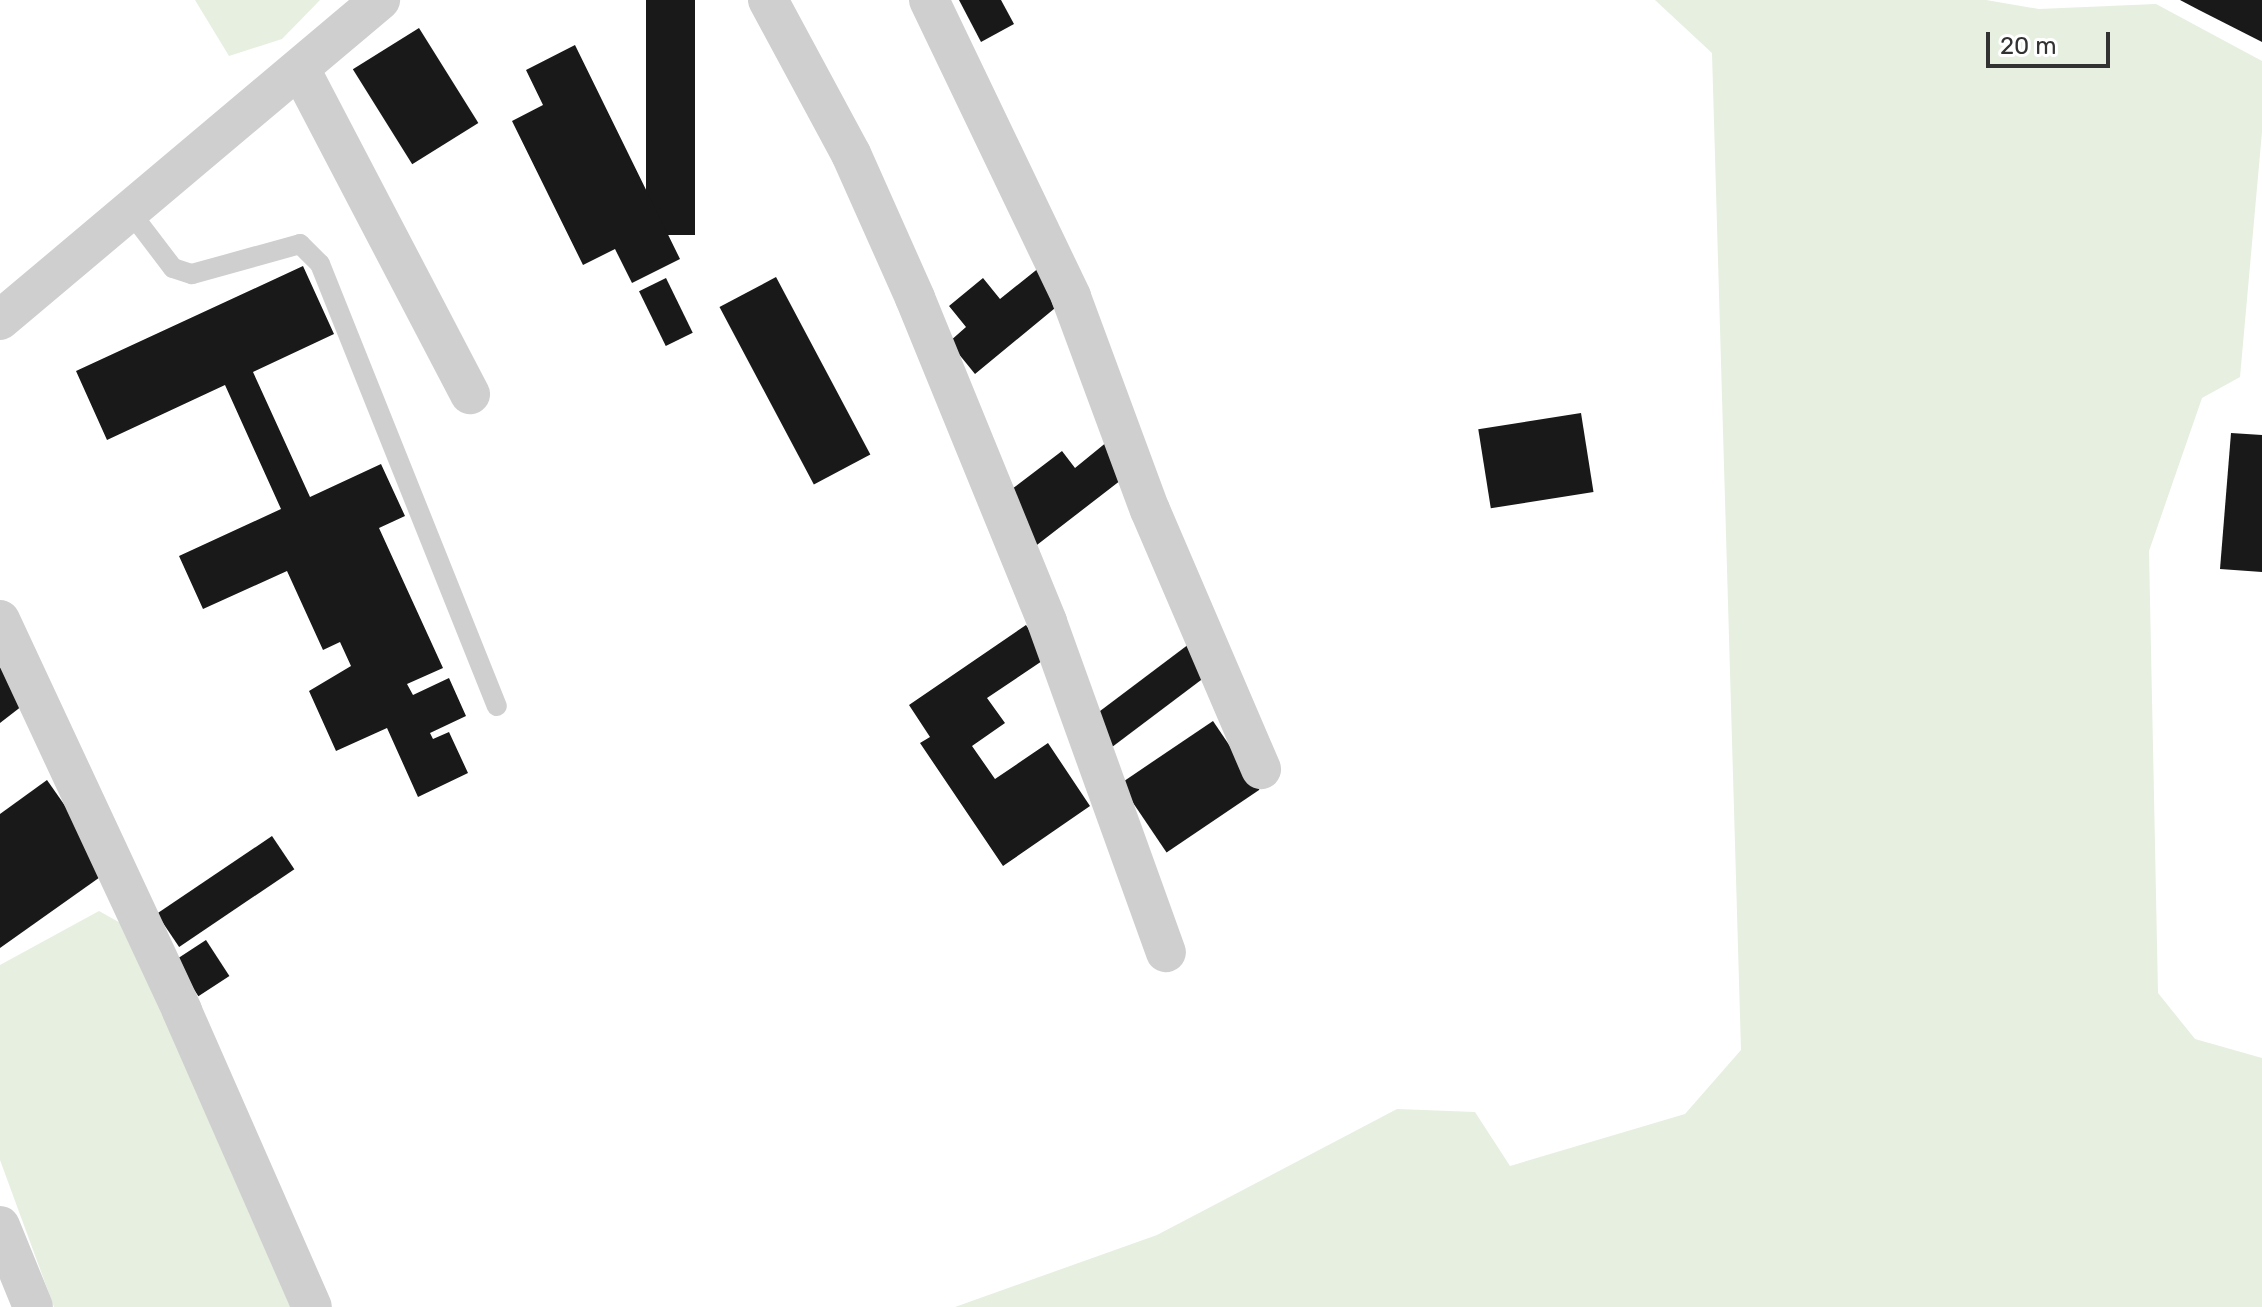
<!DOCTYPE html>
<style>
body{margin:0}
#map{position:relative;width:2262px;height:1307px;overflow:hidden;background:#fff;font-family:Rubik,sans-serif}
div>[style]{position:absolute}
.green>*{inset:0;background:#e6efe0}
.building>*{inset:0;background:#191919;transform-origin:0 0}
.lane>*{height:20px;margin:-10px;padding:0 10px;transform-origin:10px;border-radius:10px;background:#cfcfcf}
.street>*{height:40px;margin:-20px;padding:0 20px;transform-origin:20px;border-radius:20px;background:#cfcfcf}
span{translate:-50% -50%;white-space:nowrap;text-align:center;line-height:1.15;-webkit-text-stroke:8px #fff;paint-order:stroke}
.scale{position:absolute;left:1986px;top:32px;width:124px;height:36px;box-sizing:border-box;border:4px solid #323232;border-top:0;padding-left:10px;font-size:24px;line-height:28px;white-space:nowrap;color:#323232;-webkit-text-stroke:6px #fff;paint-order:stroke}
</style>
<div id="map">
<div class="green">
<div style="clip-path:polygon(195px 0,320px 0,282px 39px,229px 56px)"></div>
<div style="clip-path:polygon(1655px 0,1986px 0,2039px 9px,2156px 4px,2262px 61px,2262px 132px,2240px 377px,2202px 398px,2149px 551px,2158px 993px,2195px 1039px,2262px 1058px,2262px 1307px,955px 1307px,1157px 1235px,1397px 1109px,1475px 1112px,1510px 1166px,1685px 1114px,1741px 1050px,1712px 53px)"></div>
<div style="clip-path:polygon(99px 911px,124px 925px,296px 1307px,54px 1307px,0 1160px,0 965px)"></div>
</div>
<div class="building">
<div style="left:646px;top:0;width:49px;height:235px"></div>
<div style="clip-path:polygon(959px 0,1001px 0,1014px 24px,981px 42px)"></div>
<div style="clip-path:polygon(2180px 0,2262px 0,2262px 42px,2199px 10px)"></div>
<div style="left:419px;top:28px;width:112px;height:78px;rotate:58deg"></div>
<div style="clip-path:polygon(575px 45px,680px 259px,632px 283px,615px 249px,583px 265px,512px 121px,543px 105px,526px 70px)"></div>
<div style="clip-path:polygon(303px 266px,334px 334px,253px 372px,310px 497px,381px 464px,405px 516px,379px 528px,443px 668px,407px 684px,413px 695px,449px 678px,466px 716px,430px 733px,433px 739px,449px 732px,468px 773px,418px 797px,387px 728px,336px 751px,309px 691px,351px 666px,340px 642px,323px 650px,287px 571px,203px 609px,179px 556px,281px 509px,225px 385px,107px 440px,76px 371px)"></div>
<div style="clip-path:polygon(1040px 267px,1066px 299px,975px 374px,949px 342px,966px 327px,949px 306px,983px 278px,1000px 299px)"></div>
<div style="left:776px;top:277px;width:201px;height:64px;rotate:62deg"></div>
<div style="left:666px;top:278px;width:61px;height:30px;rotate:64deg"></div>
<div style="left:1581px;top:413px;width:80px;height:104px;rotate:81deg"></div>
<div style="clip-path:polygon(2231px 433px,2262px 435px,2262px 572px,2220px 569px)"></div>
<div style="clip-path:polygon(1113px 437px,1134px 470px,1033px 548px,1004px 495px,1062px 451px,1075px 468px)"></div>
<div style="clip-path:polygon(1026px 625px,1048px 657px,987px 698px,1005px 723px,972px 746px,995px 779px,1048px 743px,1090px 806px,1003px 866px,920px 743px,930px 737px,909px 705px)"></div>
<div style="left:1193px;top:641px;width:36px;height:128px;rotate:53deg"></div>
<div style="clip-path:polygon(5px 664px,31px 699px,0 723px,0 668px)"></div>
<div style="left:1213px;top:721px;width:83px;height:112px;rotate:56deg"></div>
<div style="clip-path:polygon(47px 780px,110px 870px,0 948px,0 814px)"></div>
<div style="left:272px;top:836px;width:40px;height:139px;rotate:56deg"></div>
<div style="left:206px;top:940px;width:43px;height:37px;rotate:57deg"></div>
</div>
<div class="lane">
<div style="left:128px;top:209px;width:74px;rotate:52.7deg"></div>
<div style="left:173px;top:268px;width:20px;rotate:18deg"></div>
<div style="left:192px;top:274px;width:112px;rotate:-15.5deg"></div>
<div style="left:300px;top:244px;width:28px;rotate:45deg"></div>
<div style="left:320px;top:264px;width:476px;rotate:68.2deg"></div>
</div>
<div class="street">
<div style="left:768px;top:0;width:175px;rotate:61.7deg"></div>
<div style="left:851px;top:154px;width:158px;rotate:66deg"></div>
<div style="left:915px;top:298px;width:350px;rotate:67.8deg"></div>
<div style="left:1047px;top:622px;width:351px;rotate:70.2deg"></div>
<div style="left:929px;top:0;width:329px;rotate:64.4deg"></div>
<div style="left:1071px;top:297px;width:227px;rotate:69.7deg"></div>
<div style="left:1150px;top:510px;width:282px;rotate:66.8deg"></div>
<div style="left:300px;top:69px;width:367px;rotate:62.4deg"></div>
<div style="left:0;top:320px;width:497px;rotate:-40.1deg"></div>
<div style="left:0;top:620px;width:431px;rotate:65deg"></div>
<div style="left:182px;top:1011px;width:323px;rotate:66.3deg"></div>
<div style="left:0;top:1226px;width:87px;rotate:67.8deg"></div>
</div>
<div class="scale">20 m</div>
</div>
